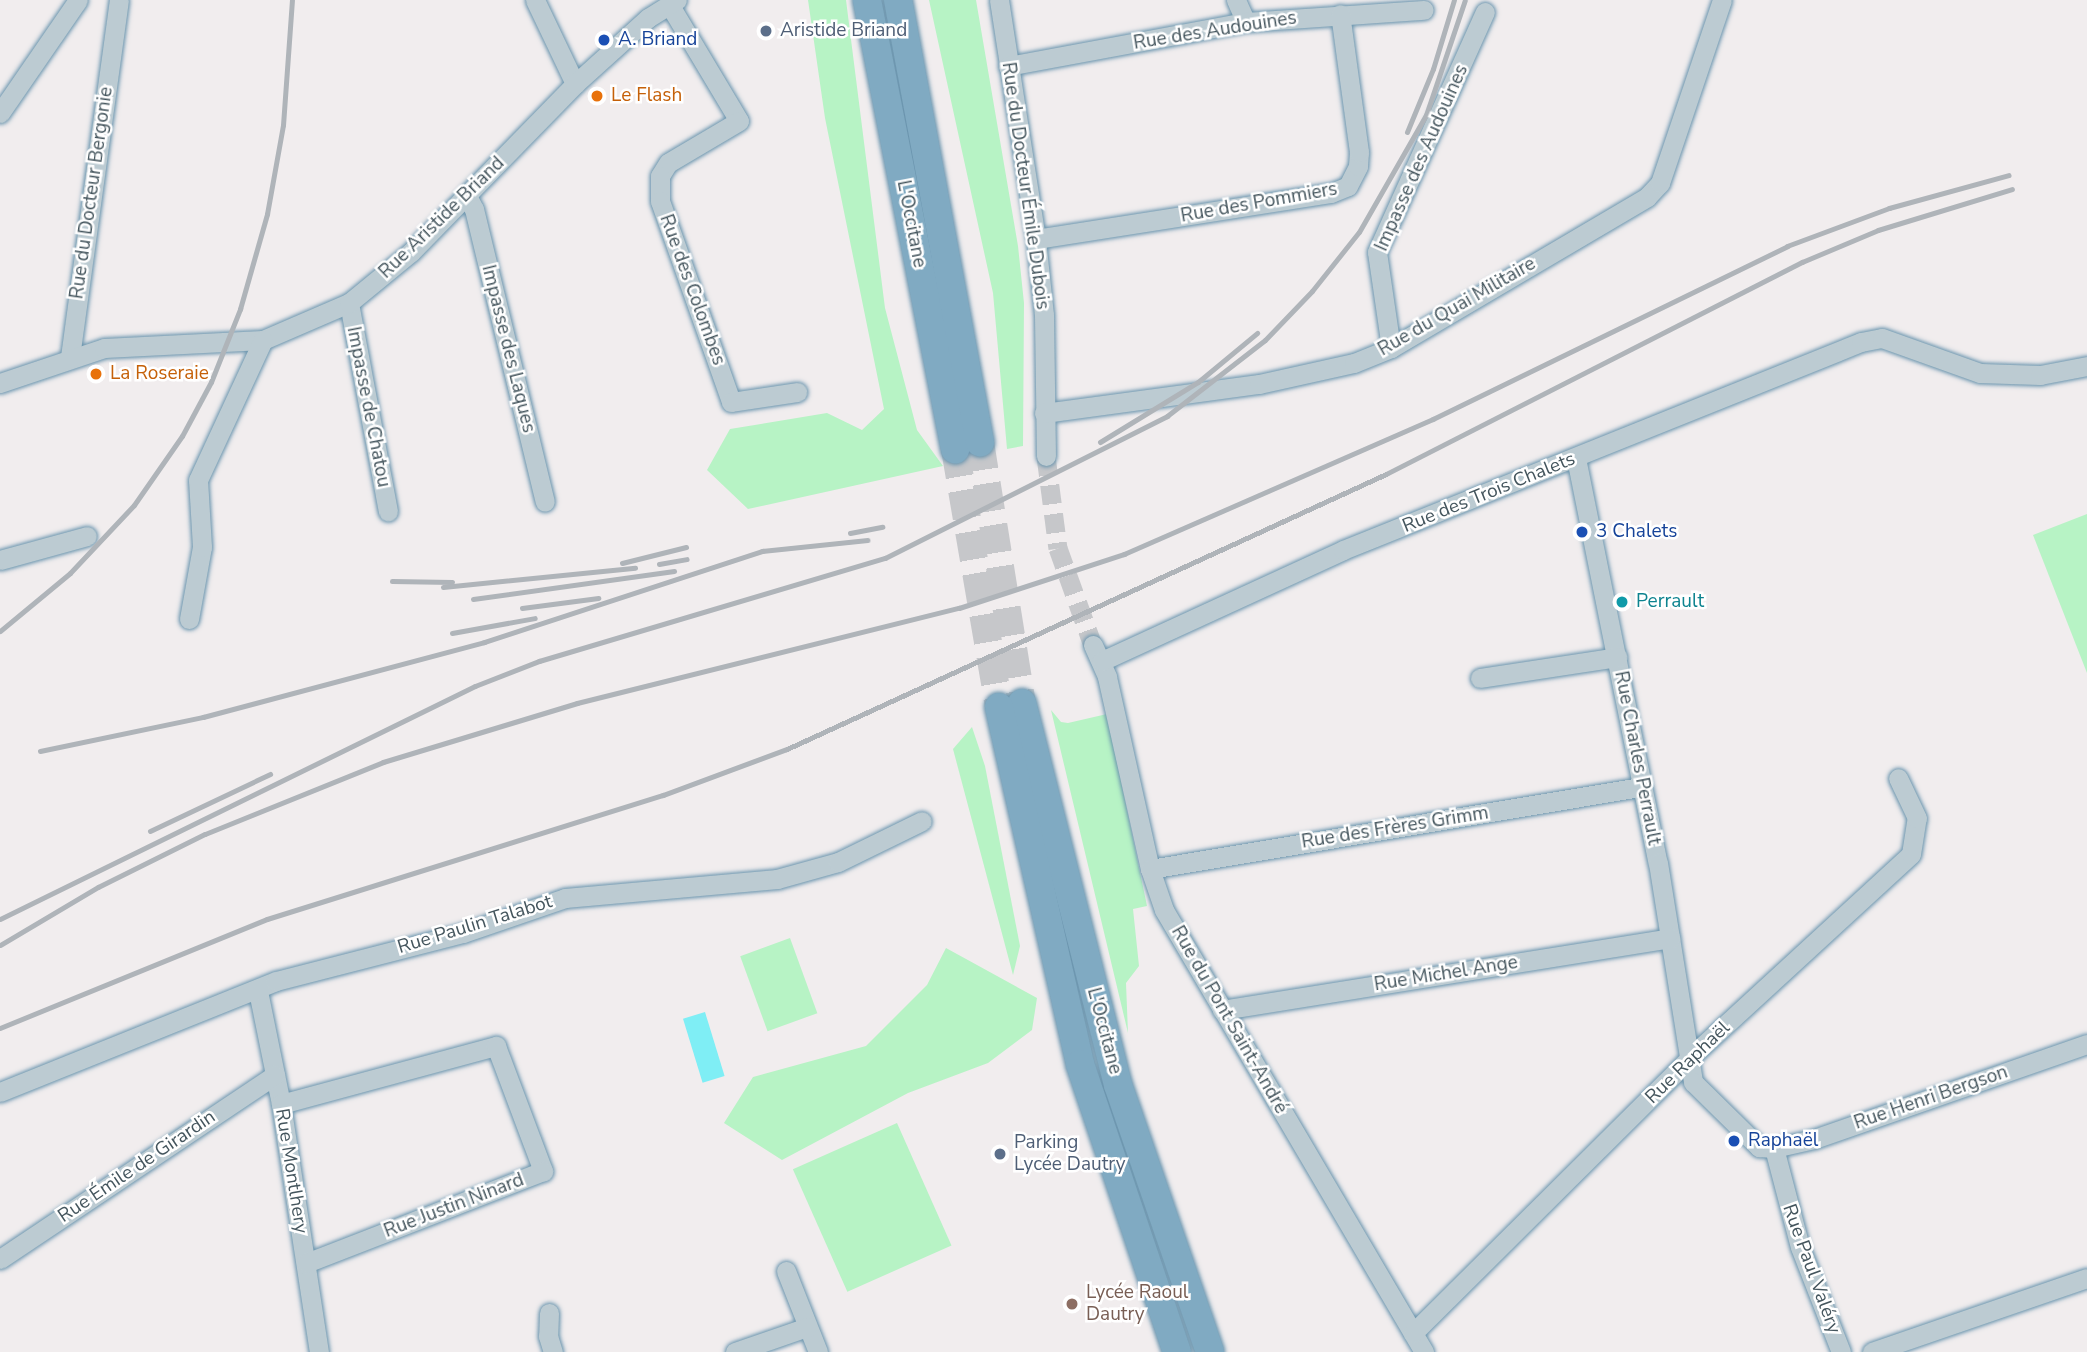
<!DOCTYPE html>
<meta charset="utf-8">
<style>
body{margin:0}
#map{position:relative;width:2087px;height:1352px;overflow:hidden;background:#f1edee;font-family:"Nunito Sans",sans-serif}
div>[style]{position:absolute}
.green>*{inset:0;background:#b7f3c5;transform-origin:0 0}
.water>*{inset:0;background:#7feef5;transform-origin:0 0}
.minor-tunnel>*{height:19px;margin-top:-9.5px;transform-origin:0;background:repeating-linear-gradient(90deg,#c6c7ca 0 19px,transparent 0 29px)}
.highway-tunnel>*{height:28px;margin-top:-14px;transform-origin:0;background:repeating-linear-gradient(90deg,#c6c7ca 0 28px,transparent 0 42px)}
.roads{filter:drop-shadow(0 0 2px #6b95ae) drop-shadow(0 0 2px #6b95ae)}
.minor>*{height:19px;margin:-9.5px;padding:0 9.5px;transform-origin:9.5px;border-radius:9.5px;background:#bccbd2}
.highway>*{height:28px;margin:-14px;padding:0 14px;transform-origin:14px;border-radius:14px;background:#80aac2}
.rail>*{height:5px;margin:-2.5px;padding:0 2.5px;transform-origin:2.5px;border-radius:2.5px;background:#afb4b9}
.dots>*{width:19px;height:19px;translate:-50% -50%;box-sizing:border-box;border:4px solid #fff;border-radius:50%}
span{translate:-50% -50%;white-space:nowrap;text-align:center;line-height:1.15;-webkit-text-stroke:5px #fff;paint-order:stroke}
.service-label{font-size:19px;color:#4e5e75}
.left{translate:0 -50%;text-align:left}
.street-label{font-size:19px;color:#44555d}
.transit-label{font-size:19px;color:#164399}
.food-label{font-size:19px;color:#c56008}
.culture-label{font-size:19px;color:#0d838f}
.education-label{font-size:19px;color:#785e54}
</style>
<div id="map">
<div class="green">
<div style="clip-path:polygon(808px 0,846px 0,885px 308px,917px 430px,943px 466px,748px 509px,707px 470px,730px 429px,827px 413px,862px 430px,884px 409px,825px 118px)"></div>
<div style="clip-path:polygon(929px 0,976px 0,1018px 246px,1024px 303px,1023px 446px,1007px 449px,993px 293px)"></div>
<div style="clip-path:polygon(2087px 514px,2087px 673px,2033px 535px)"></div>
<div style="clip-path:polygon(1051px 710px,1061px 722px,1068px 723px,1107px 714px,1147px 906px,1133px 909px,1139px 966px,1126px 983px,1128px 1033px)"></div>
<div style="clip-path:polygon(972px 727px,985px 766px,1020px 946px,1013px 975px,953px 749px)"></div>
<div style="left:790px;top:938px;width:80px;height:53px;rotate:70deg"></div>
<div style="clip-path:polygon(946px 948px,1037px 998px,1032px 1030px,988px 1063px,908px 1093px,782px 1160px,724px 1123px,753px 1077px,866px 1046px,927px 985px)"></div>
<div style="left:897px;top:1123px;width:134px;height:114px;rotate:66deg"></div>
</div>
<div class="water">
<div style="left:705px;top:1012px;width:67px;height:23px;rotate:73deg"></div>
</div>
<div class="minor-tunnel">
<div style="left:1046px;top:456px;width:93px;rotate:82.6deg"></div>
<div style="left:1058px;top:548px;width:103px;rotate:70.2deg"></div>
</div>
<div class="highway-tunnel">
<div style="left:980px;top:442px;width:264px;rotate:80.9deg"></div>
<div style="left:955px;top:449px;width:262px;rotate:80.3deg"></div>
</div>
<div class="roads">
<div class="minor">
<div style="left:535px;top:0;width:93px;rotate:64.5deg"></div>
<div style="left:999px;top:0;width:242px;rotate:81.2deg"></div>
<div style="left:1036px;top:239px;width:76px;rotate:84deg"></div>
<div style="left:1044px;top:315px;width:141px;rotate:89.2deg"></div>
<div style="left:1236px;top:0;width:24px;rotate:66deg"></div>
<div style="left:669px;top:4px;width:136px;rotate:59.1deg"></div>
<div style="left:739px;top:121px;width:82px;rotate:149.4deg"></div>
<div style="left:668px;top:163px;width:15px;rotate:122deg"></div>
<div style="left:660px;top:176px;width:25px;rotate:90deg"></div>
<div style="left:660px;top:201px;width:213px;rotate:70.5deg"></div>
<div style="left:731px;top:402px;width:67px;rotate:-8.6deg"></div>
<div style="left:1008px;top:66px;width:242px;rotate:-10.5deg"></div>
<div style="left:1246px;top:22px;width:178px;rotate:-3.9deg"></div>
<div style="left:0;top:113px;width:137px;rotate:-55.4deg"></div>
<div style="left:467px;top:196px;width:15px;rotate:62deg"></div>
<div style="left:474px;top:209px;width:301px;rotate:76.4deg"></div>
<div style="left:1036px;top:239px;width:299px;rotate:-8.9deg"></div>
<div style="left:1331px;top:193px;width:18px;rotate:-22deg"></div>
<div style="left:1348px;top:186px;width:22px;rotate:-63deg"></div>
<div style="left:1358px;top:166px;width:14px;rotate:-86deg"></div>
<div style="left:1359px;top:152px;width:139px;rotate:-97.8deg"></div>
<div style="left:349px;top:303px;width:212px;rotate:79.4deg"></div>
<div style="left:1391px;top:348px;width:97px;rotate:-98.3deg"></div>
<div style="left:1377px;top:252px;width:263px;rotate:-65.8deg"></div>
<div style="left:70px;top:357px;width:360px;rotate:-82.2deg"></div>
<div style="left:0;top:383px;width:110px;rotate:-18.6deg"></div>
<div style="left:104px;top:348px;width:159px;rotate:-2.9deg"></div>
<div style="left:263px;top:340px;width:94px;rotate:-23.3deg"></div>
<div style="left:349px;top:303px;width:80px;rotate:-39.4deg"></div>
<div style="left:411px;top:252px;width:235px;rotate:-45.7deg"></div>
<div style="left:575px;top:84px;width:98px;rotate:-42.1deg"></div>
<div style="left:648px;top:18px;width:34px;rotate:-32deg"></div>
<div style="left:1044px;top:413px;width:217px;rotate:-7.7deg"></div>
<div style="left:1259px;top:384px;width:97px;rotate:-12.5deg"></div>
<div style="left:1354px;top:363px;width:40px;rotate:-22deg"></div>
<div style="left:1391px;top:348px;width:297px;rotate:-30.5deg"></div>
<div style="left:1647px;top:197px;width:19px;rotate:-47deg"></div>
<div style="left:1660px;top:183px;width:193px;rotate:-71.3deg"></div>
<div style="left:1576px;top:458px;width:413px;rotate:78.6deg"></div>
<div style="left:1658px;top:863px;width:222px;rotate:80.9deg"></div>
<div style="left:1693px;top:1082px;width:93px;rotate:44.6deg"></div>
<div style="left:1759px;top:1147px;width:15px;rotate:4deg"></div>
<div style="left:1774px;top:1148px;width:41px;rotate:-12.7deg"></div>
<div style="left:1814px;top:1139px;width:289px;rotate:-19.2deg"></div>
<div style="left:0;top:560px;width:90px;rotate:-15.4deg"></div>
<div style="left:189px;top:619px;width:73px;rotate:-79.8deg"></div>
<div style="left:202px;top:547px;width:67px;rotate:-93.4deg"></div>
<div style="left:198px;top:480px;width:154px;rotate:-65.1deg"></div>
<div style="left:1093px;top:645px;width:35px;rotate:66deg"></div>
<div style="left:1107px;top:677px;width:197px;rotate:77.4deg"></div>
<div style="left:1150px;top:869px;width:43px;rotate:71.1deg"></div>
<div style="left:1164px;top:910px;width:513px;rotate:59.53deg"></div>
<div style="left:1102px;top:661px;width:265px;rotate:-24.7deg"></div>
<div style="left:1343px;top:550px;width:558px;rotate:-21.88deg"></div>
<div style="left:1861px;top:342px;width:21px;rotate:-11deg"></div>
<div style="left:1882px;top:338px;width:104px;rotate:19.7deg"></div>
<div style="left:1980px;top:373px;width:60px;rotate:1.9deg"></div>
<div style="left:2040px;top:375px;width:48px;rotate:-10.8deg"></div>
<div style="left:1480px;top:678px;width:139px;rotate:-8.7deg"></div>
<div style="left:1150px;top:869px;width:497px;rotate:-9.5deg"></div>
<div style="left:258px;top:991px;width:115px;rotate:78.5deg"></div>
<div style="left:281px;top:1104px;width:251px;rotate:81.3deg"></div>
<div style="left:1222px;top:1010px;width:454px;rotate:-9.1deg"></div>
<div style="left:0;top:1092px;width:297px;rotate:-21.9deg"></div>
<div style="left:276px;top:981px;width:193px;rotate:-14.4deg"></div>
<div style="left:463px;top:933px;width:108px;rotate:-18.9deg"></div>
<div style="left:565px;top:898px;width:213px;rotate:-5.1deg"></div>
<div style="left:777px;top:879px;width:63px;rotate:-15.6deg"></div>
<div style="left:838px;top:862px;width:93px;rotate:-26deg"></div>
<div style="left:281px;top:1104px;width:223px;rotate:-15.1deg"></div>
<div style="left:496px;top:1046px;width:134px;rotate:69.4deg"></div>
<div style="left:543px;top:1171px;width:254px;rotate:158.8deg"></div>
<div style="left:1774px;top:1148px;width:102px;rotate:75.3deg"></div>
<div style="left:1800px;top:1247px;width:113px;rotate:68.7deg"></div>
<div style="left:0;top:1259px;width:331px;rotate:-33.8deg"></div>
<div style="left:786px;top:1271px;width:87px;rotate:68.4deg"></div>
<div style="left:549px;top:1313px;width:23px;rotate:92deg"></div>
<div style="left:548px;top:1336px;width:17px;rotate:73deg"></div>
<div style="left:1413px;top:1333px;width:402px;rotate:-44.8deg"></div>
<div style="left:1698px;top:1050px;width:289px;rotate:-42.6deg"></div>
<div style="left:1911px;top:854px;width:36px;rotate:-81deg"></div>
<div style="left:1917px;top:818px;width:44px;rotate:-115.4deg"></div>
<div style="left:735px;top:1352px;width:76px;rotate:-19.1deg"></div>
<div style="left:1872px;top:1352px;width:227px;rotate:-19deg"></div>
</div>
<div class="highway">
<div style="left:867px;top:0;width:458px;rotate:78.9deg"></div>
<div style="left:898px;top:0;width:450px;rotate:79.5deg"></div>
<div style="left:1022px;top:703px;width:394px;rotate:75.9deg"></div>
<div style="left:1118px;top:1085px;width:282px;rotate:71deg"></div>
<div style="left:999px;top:707px;width:366px;rotate:77.2deg"></div>
<div style="left:1080px;top:1064px;width:304px;rotate:71.4deg"></div>
</div>
</div>
<div class="rail">
<div style="left:1407px;top:132px;width:68px;rotate:-67.6deg"></div>
<div style="left:1433px;top:69px;width:72px;rotate:-73.1deg"></div>
<div style="left:1100px;top:442px;width:115px;rotate:-31.5deg"></div>
<div style="left:1198px;top:382px;width:77px;rotate:-39.7deg"></div>
<div style="left:850px;top:533px;width:33px;rotate:-11deg"></div>
<div style="left:622px;top:563px;width:66px;rotate:-14deg"></div>
<div style="left:659px;top:564px;width:28px;rotate:-10deg"></div>
<div style="left:392px;top:581px;width:60px;rotate:1deg"></div>
<div style="left:443px;top:587px;width:193px;rotate:-5.7deg"></div>
<div style="left:473px;top:599px;width:203px;rotate:-7.9deg"></div>
<div style="left:522px;top:608px;width:77px;rotate:-7.5deg"></div>
<div style="left:0;top:631px;width:91px;rotate:-39.6deg"></div>
<div style="left:70px;top:573px;width:93px;rotate:-46.7deg"></div>
<div style="left:134px;top:505px;width:84px;rotate:-55.2deg"></div>
<div style="left:182px;top:436px;width:61px;rotate:-61.8deg"></div>
<div style="left:211px;top:382px;width:79px;rotate:-68.3deg"></div>
<div style="left:240px;top:309px;width:99px;rotate:-74.1deg"></div>
<div style="left:267px;top:214px;width:90px;rotate:-79.8deg"></div>
<div style="left:283px;top:125px;width:125px;rotate:-85.9deg"></div>
<div style="left:452px;top:633px;width:84px;rotate:-10.2deg"></div>
<div style="left:40px;top:751px;width:167px;rotate:-11.8deg"></div>
<div style="left:203px;top:717px;width:291px;rotate:-14.9deg"></div>
<div style="left:484px;top:642px;width:293px;rotate:-18.1deg"></div>
<div style="left:762px;top:551px;width:106px;rotate:-6deg"></div>
<div style="left:150px;top:831px;width:133px;rotate:-25.4deg"></div>
<div style="left:0;top:919px;width:529px;rotate:-26.13deg"></div>
<div style="left:475px;top:686px;width:69px;rotate:-21.3deg"></div>
<div style="left:539px;top:661px;width:361px;rotate:-16.6deg"></div>
<div style="left:885px;top:558px;width:316px;rotate:-26.7deg"></div>
<div style="left:1167px;top:416px;width:124px;rotate:-37.8deg"></div>
<div style="left:1265px;top:340px;width:68px;rotate:-46.2deg"></div>
<div style="left:1312px;top:291px;width:75px;rotate:-51.5deg"></div>
<div style="left:1359px;top:232px;width:135px;rotate:-60.2deg"></div>
<div style="left:1426px;top:115px;width:121px;rotate:-71.3deg"></div>
<div style="left:0;top:945px;width:114px;rotate:-30.6deg"></div>
<div style="left:98px;top:887px;width:119px;rotate:-26.4deg"></div>
<div style="left:205px;top:834px;width:192px;rotate:-22deg"></div>
<div style="left:383px;top:762px;width:203px;rotate:-16.9deg"></div>
<div style="left:577px;top:703px;width:394px;rotate:-14deg"></div>
<div style="left:959px;top:608px;width:174px;rotate:-18.1deg"></div>
<div style="left:1124px;top:554px;width:337px;rotate:-23.6deg"></div>
<div style="left:1433px;top:419px;width:394px;rotate:-26deg"></div>
<div style="left:1787px;top:246px;width:109px;rotate:-20.4deg"></div>
<div style="left:1889px;top:208px;width:124px;rotate:-15.4deg"></div>
<div style="left:0;top:1028px;width:288px;rotate:-22.2deg"></div>
<div style="left:267px;top:919px;width:415px;rotate:-17.4deg"></div>
<div style="left:663px;top:795px;width:132px;rotate:-20.4deg"></div>
<div style="left:787px;top:749px;width:659px;rotate:-24.66deg"></div>
<div style="left:1386px;top:474px;width:467px;rotate:-27deg"></div>
<div style="left:1802px;top:262px;width:82px;rotate:-22.8deg"></div>
<div style="left:1878px;top:230px;width:140px;rotate:-17deg"></div>
</div>
<div class="dots">
<div style="left:766px;top:31px;background:#5c6f8a"></div>
<div style="left:604px;top:40px;background:#1a4fb4"></div>
<div style="left:597px;top:96px;background:#e8710a"></div>
<div style="left:96px;top:374px;background:#e8710a"></div>
<div style="left:1582px;top:532px;background:#1a4fb4"></div>
<div style="left:1622px;top:602px;background:#0f9aa8"></div>
<div style="left:1734px;top:1141px;background:#1a4fb4"></div>
<div style="left:1000px;top:1154px;background:#5c6f8a"></div>
<div style="left:1072px;top:1304px;background:#8d6e63"></div>
</div>
<div class="service-label">
<span class="left" style="left:780px;top:31px">Aristide Briand</span>
<span class="left" style="left:1014px;top:1154px">Parking<br>Lycée Dautry</span>
</div>
<div class="street-label">
<span style="left:1215px;top:31px;rotate:-9deg">Rue des Audouines</span>
<span style="left:1422px;top:158px;rotate:-66deg">Impasse des Audouines</span>
<span style="left:1025px;top:186px;rotate:82deg">Rue du Docteur Émile Dubois</span>
<span style="left:92px;top:193px;rotate:-82deg">Rue du Docteur Bergonie</span>
<span style="left:1259px;top:203px;rotate:-10deg">Rue des Pommiers</span>
<span style="left:442px;top:218px;rotate:-44deg">Rue Aristide Briand</span>
<span style="left:911px;top:224px;rotate:79deg">L'Occitane</span>
<span style="left:692px;top:290px;rotate:70deg">Rue des Colombes</span>
<span style="left:1457px;top:307px;rotate:-30deg">Rue du Quai Militaire</span>
<span style="left:508px;top:349px;rotate:76deg">Impasse des Laques</span>
<span style="left:368px;top:407px;rotate:79deg">Impasse de Chatou</span>
<span style="left:1489px;top:493px;rotate:-22deg">Rue des Trois Chalets</span>
<span style="left:1637px;top:758px;rotate:79deg">Rue Charles Perrault</span>
<span style="left:1395px;top:828px;rotate:-9deg">Rue des Frères Grimm</span>
<span style="left:475px;top:925px;rotate:-17deg">Rue Paulin Talabot</span>
<span style="left:1446px;top:974px;rotate:-9deg">Rue Michel Ange</span>
<span style="left:1229px;top:1020px;rotate:60deg">Rue du Pont Saint-André</span>
<span style="left:1104px;top:1031px;rotate:75deg">L'Occitane</span>
<span style="left:1688px;top:1063px;rotate:-44deg">Rue Raphaël</span>
<span style="left:1931px;top:1098px;rotate:-19deg">Rue Henri Bergson</span>
<span style="left:137px;top:1167px;rotate:-34deg">Rue Émile de Girardin</span>
<span style="left:291px;top:1171px;rotate:81deg">Rue Montlhery</span>
<span style="left:454px;top:1206px;rotate:-21deg">Rue Justin Ninard</span>
<span style="left:1811px;top:1269px;rotate:70deg">Rue Paul Valéry</span>
</div>
<div class="transit-label">
<span class="left" style="left:618px;top:40px">A. Briand</span>
<span class="left" style="left:1596px;top:532px">3 Chalets</span>
<span class="left" style="left:1748px;top:1141px">Raphaël</span>
</div>
<div class="food-label">
<span class="left" style="left:611px;top:96px">Le Flash</span>
<span class="left" style="left:110px;top:374px">La Roseraie</span>
</div>
<div class="culture-label">
<span class="left" style="left:1636px;top:602px">Perrault</span>
</div>
<div class="education-label">
<span class="left" style="left:1086px;top:1304px">Lycée Raoul<br>Dautry</span>
</div>
</div>
